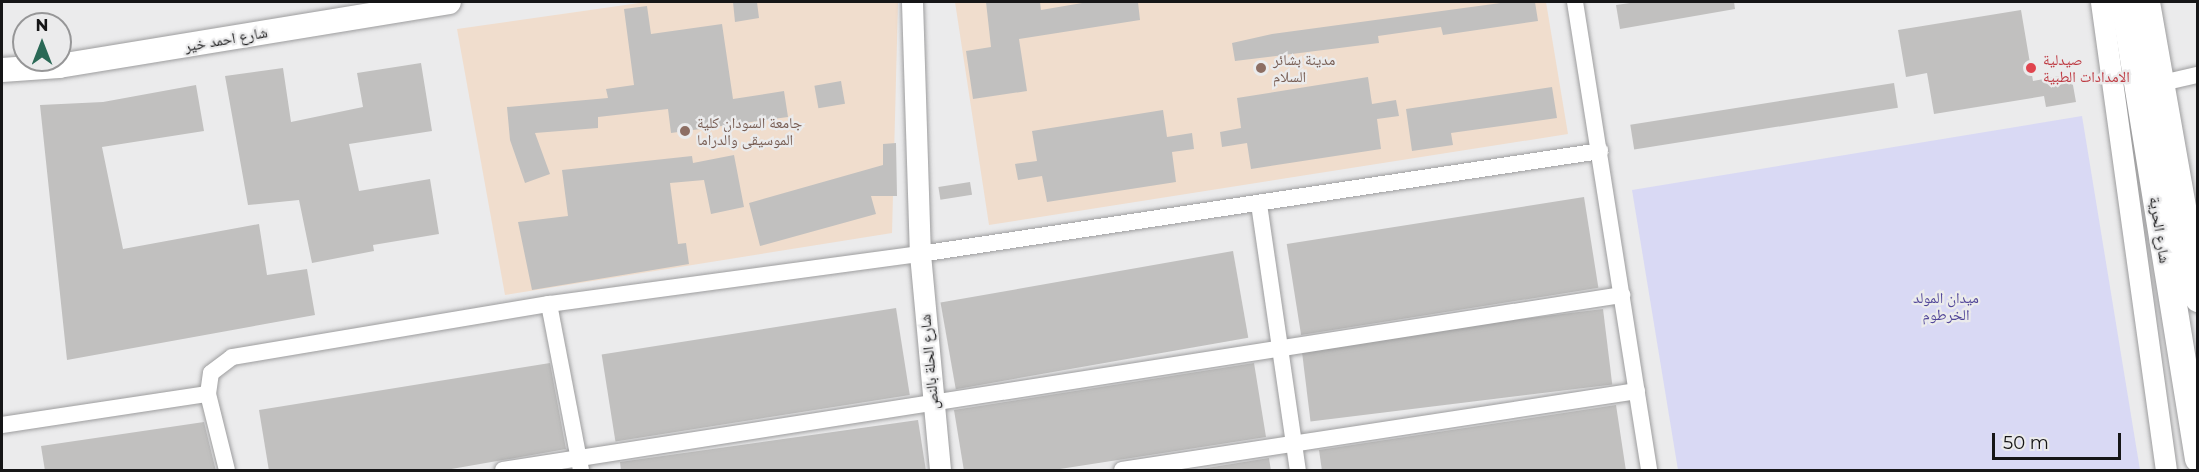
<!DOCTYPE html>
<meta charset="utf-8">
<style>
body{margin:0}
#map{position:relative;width:2199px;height:472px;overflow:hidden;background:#ebebec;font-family:Montserrat,"Noto Naskh Arabic",sans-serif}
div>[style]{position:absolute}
.education>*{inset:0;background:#f0ddcd}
.green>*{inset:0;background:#d9d9f4}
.building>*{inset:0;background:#c1c0bf;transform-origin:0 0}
.roads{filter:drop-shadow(0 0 2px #9d9d9e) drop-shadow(0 0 2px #9d9d9e)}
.minor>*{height:16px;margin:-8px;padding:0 8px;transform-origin:8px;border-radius:8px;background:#fff}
.tertiary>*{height:21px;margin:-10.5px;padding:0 10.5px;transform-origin:10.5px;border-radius:10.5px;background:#fff}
.secondary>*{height:24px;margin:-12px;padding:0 12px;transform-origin:12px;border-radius:12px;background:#fff}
.primary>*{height:27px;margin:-13.5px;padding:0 13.5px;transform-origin:13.5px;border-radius:13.5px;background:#fff}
.dots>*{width:16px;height:16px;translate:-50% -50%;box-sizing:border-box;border:3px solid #ebebec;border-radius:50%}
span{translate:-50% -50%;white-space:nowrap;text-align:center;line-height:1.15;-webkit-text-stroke:4.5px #ebebec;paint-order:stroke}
.street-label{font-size:15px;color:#161617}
.education-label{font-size:15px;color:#785e54}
.left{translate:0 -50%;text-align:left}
.health-label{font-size:15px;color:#be3a42}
.park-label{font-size:15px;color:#524799}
.frame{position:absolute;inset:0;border:3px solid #161617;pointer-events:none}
.north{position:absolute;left:12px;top:12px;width:60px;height:60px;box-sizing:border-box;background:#ebebec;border:2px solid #969697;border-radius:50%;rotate:0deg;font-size:16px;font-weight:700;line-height:24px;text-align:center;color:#161617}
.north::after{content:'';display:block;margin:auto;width:21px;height:27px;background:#2a6956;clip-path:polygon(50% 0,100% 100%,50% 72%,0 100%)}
.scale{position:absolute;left:1992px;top:433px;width:129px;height:27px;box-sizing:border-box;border:3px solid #161617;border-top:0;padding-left:8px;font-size:18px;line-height:21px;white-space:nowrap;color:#161617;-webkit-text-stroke:4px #ebebec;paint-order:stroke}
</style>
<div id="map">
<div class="education">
<div style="clip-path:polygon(646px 2px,898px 2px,892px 233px,505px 295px,457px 29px)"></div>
<div style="clip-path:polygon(955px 2px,1546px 2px,1568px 134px,989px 225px)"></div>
</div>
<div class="green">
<div style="clip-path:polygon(2082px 116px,2140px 470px,1678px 470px,1632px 190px)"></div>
</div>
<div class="building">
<div style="clip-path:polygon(733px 2px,757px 2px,759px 18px,735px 22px)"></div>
<div style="clip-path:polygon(986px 2px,1040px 2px,1041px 10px,1088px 2px,1138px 2px,1140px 20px,1019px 39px,1027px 91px,973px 99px,966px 51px,991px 47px)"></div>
<div style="clip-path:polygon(1508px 2px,1535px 2px,1538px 21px,1443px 35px,1441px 27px,1378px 36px,1379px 43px,1235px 61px,1232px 43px,1272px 34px)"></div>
<div style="clip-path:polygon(1637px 2px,1734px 2px,1735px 9px,1620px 29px,1616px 5px)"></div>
<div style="clip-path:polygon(647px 6px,651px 34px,722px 24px,733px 99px,784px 91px,788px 117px,671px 133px,668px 109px,598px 117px,598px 128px,535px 133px,550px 174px,525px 183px,510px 140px,507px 107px,608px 98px,606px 89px,634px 85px,624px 9px)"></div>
<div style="clip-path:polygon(2021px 10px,2033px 81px,2071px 74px,2076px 102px,2046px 107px,2044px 96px,1934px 114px,1927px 73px,1906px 77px,1898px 30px)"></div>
<div style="clip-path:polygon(421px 63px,432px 131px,349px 144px,359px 191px,430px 179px,439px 234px,373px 245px,374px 251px,312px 263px,299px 200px,248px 205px,225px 76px,283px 68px,291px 122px,363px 107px,357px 73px)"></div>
<div style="clip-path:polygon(1368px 77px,1372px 104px,1396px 100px,1399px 116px,1377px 119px,1381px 149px,1251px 169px,1247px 143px,1222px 147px,1220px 132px,1241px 128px,1237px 98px)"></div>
<div style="left:841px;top:81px;width:23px;height:27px;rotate:80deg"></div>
<div style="left:1894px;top:83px;width:25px;height:267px;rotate:81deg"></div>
<div style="clip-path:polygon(196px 85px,204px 131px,102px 147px,123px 249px,259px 224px,267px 275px,307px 269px,315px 315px,67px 360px,40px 105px,103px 102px)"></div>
<div style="clip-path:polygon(1552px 87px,1557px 118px,1451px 133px,1453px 145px,1412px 151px,1406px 109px)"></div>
<div style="clip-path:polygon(1163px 110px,1167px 137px,1192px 133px,1194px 149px,1172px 152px,1176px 182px,1047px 202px,1042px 176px,1018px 180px,1015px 164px,1037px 161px,1032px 131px)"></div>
<div style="clip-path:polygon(896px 143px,897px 196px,871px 196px,876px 214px,760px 246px,749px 203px,883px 165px,883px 144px)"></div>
<div style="clip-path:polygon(734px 155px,744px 207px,711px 214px,704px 180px,670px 183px,678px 244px,686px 243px,689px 264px,532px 290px,518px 222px,568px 216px,562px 170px,692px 156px,693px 163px)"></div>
<div style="left:970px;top:182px;width:13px;height:32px;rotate:81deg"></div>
<div style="left:1584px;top:197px;width:92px;height:301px;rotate:81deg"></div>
<div style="left:1233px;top:251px;width:88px;height:297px;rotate:80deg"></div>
<div style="left:896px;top:308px;width:88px;height:298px;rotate:81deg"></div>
<div style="left:1603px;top:309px;width:76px;height:304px;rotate:83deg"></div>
<div style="clip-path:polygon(550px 363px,566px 449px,440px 471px,269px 471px,259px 410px)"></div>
<div style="clip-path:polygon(1254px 363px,1266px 437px,1047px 471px,964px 471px,954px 410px)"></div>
<div style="clip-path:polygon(1616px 405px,1626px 471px,1322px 471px,1319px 450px)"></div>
<div style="clip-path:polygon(918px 420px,926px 471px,621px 471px,620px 462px)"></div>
<div style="clip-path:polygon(204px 422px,216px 471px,45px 471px,41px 446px)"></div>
<div style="clip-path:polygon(1269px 458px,1271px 471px,1188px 471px)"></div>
</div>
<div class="roads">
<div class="minor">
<div style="left:1575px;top:2px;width:474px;rotate:81deg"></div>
<div style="left:2171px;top:81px;width:28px;rotate:-13deg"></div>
<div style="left:1259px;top:204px;width:269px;rotate:81.7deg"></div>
<div style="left:549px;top:304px;width:169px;rotate:79.1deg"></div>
<div style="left:208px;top:394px;width:78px;rotate:76deg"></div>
<div style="left:2px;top:425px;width:208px;rotate:-8.6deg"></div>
<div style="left:208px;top:394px;width:21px;rotate:-82deg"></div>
<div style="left:211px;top:373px;width:26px;rotate:-37deg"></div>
<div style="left:232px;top:357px;width:321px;rotate:-9.5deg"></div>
<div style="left:549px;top:304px;width:374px;rotate:-7.7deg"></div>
<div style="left:920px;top:254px;width:688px;rotate:-8.61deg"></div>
<div style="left:503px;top:470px;width:1133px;rotate:-8.89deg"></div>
<div style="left:1122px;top:470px;width:521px;rotate:-8.72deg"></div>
</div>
<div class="tertiary">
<div style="left:912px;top:2px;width:252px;rotate:88.2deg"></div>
<div style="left:920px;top:254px;width:217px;rotate:84.7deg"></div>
<div style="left:2101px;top:2px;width:472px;rotate:82.1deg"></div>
</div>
<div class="secondary">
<div style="left:2px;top:70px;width:57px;rotate:-4deg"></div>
<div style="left:59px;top:66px;width:395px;rotate:-9.3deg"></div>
</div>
<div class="primary">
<div style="left:2124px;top:2px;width:462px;rotate:80.8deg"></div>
<div style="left:2146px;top:2px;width:301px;rotate:80deg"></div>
</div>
</div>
<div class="dots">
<div style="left:1261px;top:68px;background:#8d6e63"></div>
<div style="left:2031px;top:68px;background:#e0444e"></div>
<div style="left:685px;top:131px;background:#8d6e63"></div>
</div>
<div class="street-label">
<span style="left:226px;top:39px;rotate:-10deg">شارع احمد خير</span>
<span style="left:2160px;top:230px;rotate:81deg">شارع الحرية</span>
<span style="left:929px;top:362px;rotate:-95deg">شارع الحلة بالنص</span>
</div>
<div class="education-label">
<span class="left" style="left:1273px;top:68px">مدينة بشائر<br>السلام</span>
<span class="left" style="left:697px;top:131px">جامعة السودان كلية<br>الموسيقى والدراما</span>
</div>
<div class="health-label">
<span class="left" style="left:2043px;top:68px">صيدلية<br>الامدادات الطبية</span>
</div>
<div class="park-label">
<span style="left:1946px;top:306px">ميدان المولد<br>الخرطوم</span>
</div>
<div class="frame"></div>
<div class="north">N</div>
<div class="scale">50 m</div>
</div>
